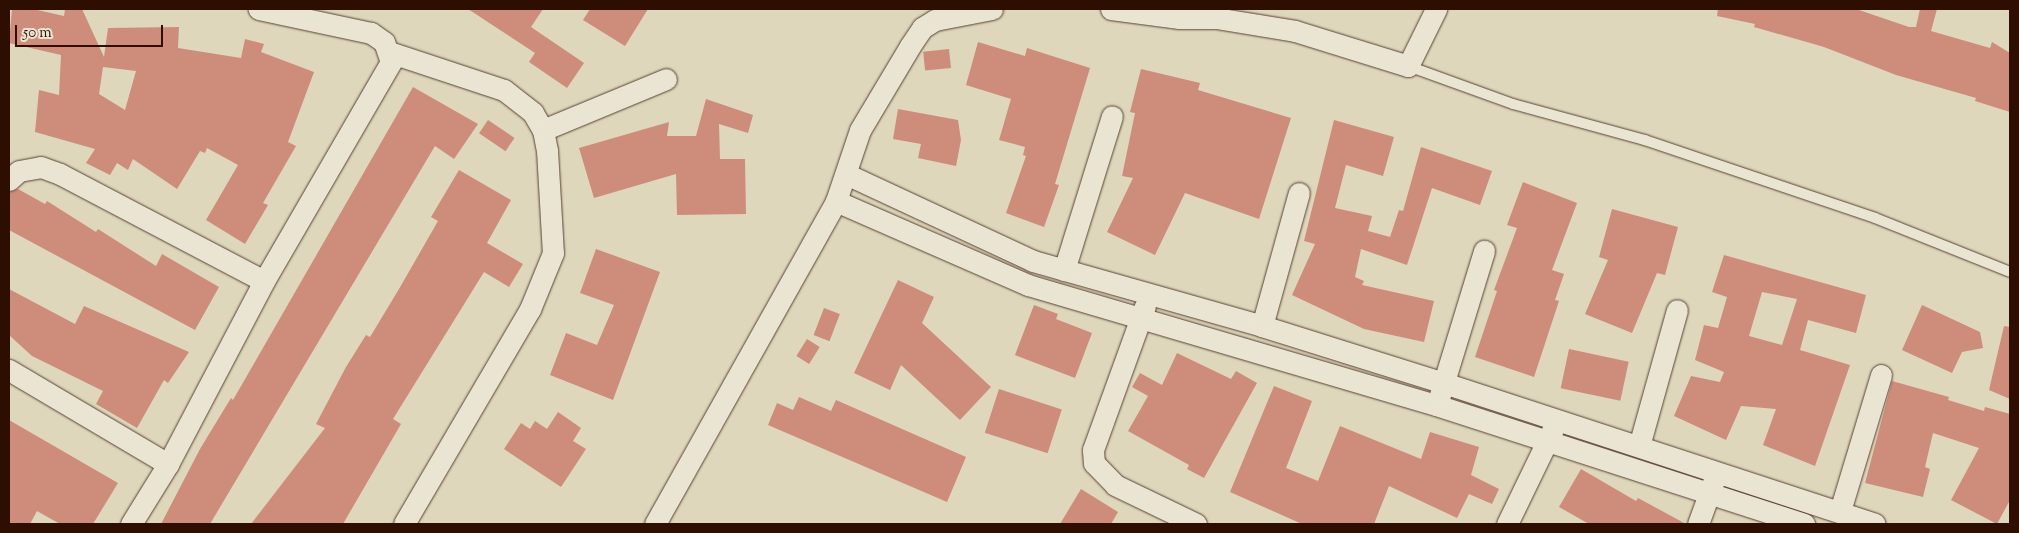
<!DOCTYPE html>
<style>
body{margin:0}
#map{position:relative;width:2019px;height:533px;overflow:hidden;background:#ded7bc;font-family:"Sorts Mill Goudy",serif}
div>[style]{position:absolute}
.building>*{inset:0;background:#ce8c7b;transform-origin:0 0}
.roads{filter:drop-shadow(0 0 1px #5a4030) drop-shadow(0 0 1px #5a4030)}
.service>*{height:10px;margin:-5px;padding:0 5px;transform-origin:5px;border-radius:5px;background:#eae5d3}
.minor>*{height:21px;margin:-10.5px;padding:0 10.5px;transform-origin:10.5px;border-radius:10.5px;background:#eae5d3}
span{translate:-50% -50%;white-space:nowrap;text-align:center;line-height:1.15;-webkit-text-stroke:4.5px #eae5d3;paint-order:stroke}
.frame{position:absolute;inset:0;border:10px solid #2e0e01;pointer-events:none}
.scale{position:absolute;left:15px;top:25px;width:148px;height:22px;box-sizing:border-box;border:2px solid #2e0e01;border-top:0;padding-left:6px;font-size:15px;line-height:18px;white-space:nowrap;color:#2e0e01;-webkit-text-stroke:4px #eae5d3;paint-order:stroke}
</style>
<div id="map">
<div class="building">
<div style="clip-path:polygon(evenodd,12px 9px,33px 9px,64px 16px,65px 9px,82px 9px,104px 57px,108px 28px,179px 27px,178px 48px,241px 58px,245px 39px,264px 44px,261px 52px,314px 72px,288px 142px,296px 146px,263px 203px,268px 205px,245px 244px,206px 220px,238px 165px,207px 148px,205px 153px,200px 151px,177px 189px,133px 159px,128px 170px,117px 163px,110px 175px,86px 163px,95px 149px,35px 132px,39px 90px,59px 95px,61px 55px,9px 43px,12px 9px,103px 67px,136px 71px,125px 110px,99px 94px,103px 67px)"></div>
<div style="clip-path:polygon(468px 9px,543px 9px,531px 27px,584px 63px,567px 88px,529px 62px,535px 53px)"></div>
<div style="clip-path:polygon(590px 9px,648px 9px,625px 46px,583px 20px)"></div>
<div style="clip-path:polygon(1718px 9px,1856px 9px,1909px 27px,1916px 27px,1920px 9px,1937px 9px,1931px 31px,1990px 48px,1992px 42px,2010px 53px,2010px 112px,1975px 101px,1976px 98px,1896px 75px,1824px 47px,1754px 27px,1755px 24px,1717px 16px)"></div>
<div style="clip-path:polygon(978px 42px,1025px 56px,1027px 48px,1090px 68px,1055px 184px,1059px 185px,1044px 227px,1006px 213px,1026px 156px,1023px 155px,1025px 147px,999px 140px,1011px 99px,966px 85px)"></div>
<div style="left:949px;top:49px;width:19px;height:26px;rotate:84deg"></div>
<div style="clip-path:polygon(1141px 69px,1200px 83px,1198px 90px,1291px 118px,1259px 219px,1185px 193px,1155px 255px,1107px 232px,1133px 178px,1122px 176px,1135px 113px,1130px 112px)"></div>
<div style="clip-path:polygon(413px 87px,478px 124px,454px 159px,435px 146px,210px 524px,161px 524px,200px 449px,231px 398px,233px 400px)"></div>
<div style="clip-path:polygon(706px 99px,753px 115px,748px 133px,719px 124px,720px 159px,745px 159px,746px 214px,677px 215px,676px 174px,594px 198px,579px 148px,669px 122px,667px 136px,696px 136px)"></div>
<div style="clip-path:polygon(898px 109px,958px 120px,961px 140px,956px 166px,918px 158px,921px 144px,893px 139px)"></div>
<div style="left:488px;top:120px;width:32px;height:16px;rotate:34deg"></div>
<div style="clip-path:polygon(1334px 120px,1394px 137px,1383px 176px,1346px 165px,1335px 208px,1372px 216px,1368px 231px,1390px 237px,1399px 210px,1403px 211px,1421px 147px,1492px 171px,1480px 205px,1432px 188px,1407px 265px,1361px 249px,1355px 277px,1364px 281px,1362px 285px,1434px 301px,1424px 342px,1364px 329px,1292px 295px,1315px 244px,1304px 241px)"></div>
<div style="clip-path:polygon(459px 170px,511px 200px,487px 243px,523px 264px,509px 287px,484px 272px,393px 419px,401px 424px,343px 524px,251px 524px,325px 428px,316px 424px,346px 367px,366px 335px,370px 337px,399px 289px,438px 221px,431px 217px)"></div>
<div style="clip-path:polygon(1523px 182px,1577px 203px,1552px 270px,1564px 274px,1555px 300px,1559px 301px,1534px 377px,1475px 357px,1497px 291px,1494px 290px,1517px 228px,1507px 225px)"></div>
<div style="clip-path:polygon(18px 189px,45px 204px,47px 201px,96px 232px,98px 229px,156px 266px,162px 254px,219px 287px,195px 330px,9px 230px,9px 192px)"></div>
<div style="clip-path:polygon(1612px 209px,1678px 227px,1665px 275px,1657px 273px,1632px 333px,1585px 314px,1608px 260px,1599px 257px)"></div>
<div style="clip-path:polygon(596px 249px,660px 272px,613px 400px,550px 375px,566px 333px,597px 345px,614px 305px,580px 293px)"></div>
<div style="clip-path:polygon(evenodd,1724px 255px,1866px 295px,1856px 333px,1808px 320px,1800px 350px,1850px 365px,1815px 466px,1763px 445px,1776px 409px,1741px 406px,1726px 440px,1674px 416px,1691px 376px,1720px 382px,1724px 372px,1695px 360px,1704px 325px,1718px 328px,1727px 297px,1712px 292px,1724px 255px,1762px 292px,1797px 299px,1782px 345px,1749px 336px,1762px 292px)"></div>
<div style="clip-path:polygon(898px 280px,934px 297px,922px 323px,991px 387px,960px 420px,901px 365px,890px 390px,854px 373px)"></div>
<div style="clip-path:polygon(9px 289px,75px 324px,84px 306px,189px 352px,168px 383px,164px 380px,137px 428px,96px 404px,103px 391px,32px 356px,9px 335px)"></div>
<div style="clip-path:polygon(1034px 305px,1058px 314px,1056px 319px,1092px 333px,1075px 378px,1015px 355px)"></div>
<div style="clip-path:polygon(1922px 305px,1980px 332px,1983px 348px,1962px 352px,1952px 373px,1902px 350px)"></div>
<div style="left:824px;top:308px;width:17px;height:29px;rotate:21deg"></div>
<div style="clip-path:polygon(2004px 326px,2010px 327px,2010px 399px,1989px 390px)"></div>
<div style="left:807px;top:339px;width:15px;height:20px;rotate:32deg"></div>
<div style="left:1569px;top:349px;width:61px;height:40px;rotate:12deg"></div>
<div style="clip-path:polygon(1177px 353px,1231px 379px,1236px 371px,1257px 383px,1204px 478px,1187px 469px,1189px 465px,1128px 431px,1148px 396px,1132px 387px,1140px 373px,1162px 385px)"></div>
<div style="clip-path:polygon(1892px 381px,1949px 397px,1948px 400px,1984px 411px,1985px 407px,2010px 414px,2010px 500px,1997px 524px,1951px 500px,1979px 448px,1933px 433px,1925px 467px,1930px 469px,1923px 497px,1865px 483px)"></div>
<div style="clip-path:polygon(1274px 386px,1312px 401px,1286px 468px,1318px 481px,1340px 426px,1421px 459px,1430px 432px,1479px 447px,1471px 475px,1499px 489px,1492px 504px,1469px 494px,1457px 518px,1389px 486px,1374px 524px,1302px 524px,1230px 492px)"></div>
<div style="left:999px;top:389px;width:66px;height:46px;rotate:18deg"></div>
<div style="clip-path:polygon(799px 397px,831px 411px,836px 400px,966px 457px,947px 502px,768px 425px,777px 403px,793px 410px)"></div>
<div style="clip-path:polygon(558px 412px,581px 428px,573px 441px,586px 449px,561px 487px,504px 449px,521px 423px,530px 429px,535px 421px,547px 429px)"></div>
<div style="clip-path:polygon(9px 420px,118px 483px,93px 524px,60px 524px,37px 511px,30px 524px,9px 524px)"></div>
<div style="clip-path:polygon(1581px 469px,1636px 501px,1638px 498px,1686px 524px,1589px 524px,1559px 507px)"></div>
<div style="clip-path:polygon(1081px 489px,1118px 512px,1111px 524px,1060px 524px)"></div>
</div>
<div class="roads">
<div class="service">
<div style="left:1408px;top:66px;width:112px;rotate:19.9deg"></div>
<div style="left:1513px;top:104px;width:137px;rotate:15.3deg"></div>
<div style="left:1645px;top:140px;width:243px;rotate:18.7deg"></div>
<div style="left:1875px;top:218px;width:145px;rotate:21.8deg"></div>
</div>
<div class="minor">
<div style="left:1111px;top:9px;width:69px;rotate:7.5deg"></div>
<div style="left:1179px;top:18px;width:37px"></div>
<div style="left:1216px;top:18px;width:80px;rotate:9.3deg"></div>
<div style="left:1295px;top:31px;width:118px;rotate:17.2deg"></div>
<div style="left:1408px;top:66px;width:64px;rotate:-63.8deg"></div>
<div style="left:389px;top:52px;width:121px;rotate:18.3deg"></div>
<div style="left:504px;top:90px;width:37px;rotate:38deg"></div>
<div style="left:533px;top:113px;width:20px;rotate:60deg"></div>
<div style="left:543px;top:130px;width:20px;rotate:79deg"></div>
<div style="left:547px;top:150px;width:103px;rotate:86.7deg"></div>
<div style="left:553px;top:253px;width:61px;rotate:112.3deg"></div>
<div style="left:530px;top:309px;width:249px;rotate:120.4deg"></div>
<div style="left:543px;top:130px;width:133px;rotate:-22.5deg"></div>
<div style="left:846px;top:174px;width:206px;rotate:24.9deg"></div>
<div style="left:1033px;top:261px;width:238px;rotate:15.8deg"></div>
<div style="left:1262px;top:326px;width:191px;rotate:17.4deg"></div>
<div style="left:1444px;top:383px;width:453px;rotate:18.1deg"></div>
<div style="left:9px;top:180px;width:13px;rotate:-42deg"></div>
<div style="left:19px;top:171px;width:22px;rotate:-10deg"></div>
<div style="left:41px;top:167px;width:20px;rotate:20deg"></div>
<div style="left:60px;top:174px;width:230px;rotate:27.7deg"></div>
<div style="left:836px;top:201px;width:210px;rotate:23.6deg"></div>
<div style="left:1028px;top:285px;width:425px;rotate:16.4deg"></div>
<div style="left:1436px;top:405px;width:387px;rotate:17.9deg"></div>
<div style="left:1064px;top:270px;width:161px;rotate:-72.7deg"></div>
<div style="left:1145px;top:306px;width:153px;rotate:109.9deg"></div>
<div style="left:1093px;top:450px;width:13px;rotate:86deg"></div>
<div style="left:1094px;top:463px;width:30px;rotate:46deg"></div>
<div style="left:1115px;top:485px;width:90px;rotate:25.7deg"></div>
<div style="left:1262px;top:326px;width:138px;rotate:-74.5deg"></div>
<div style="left:9px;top:370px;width:185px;rotate:30.6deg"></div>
<div style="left:1440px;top:395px;width:151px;rotate:-73deg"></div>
<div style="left:1639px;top:446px;width:141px;rotate:-74.4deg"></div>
<div style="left:1840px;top:511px;width:142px;rotate:-73.2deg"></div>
<div style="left:131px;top:524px;width:70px;rotate:-58.3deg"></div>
<div style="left:168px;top:464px;width:207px;rotate:-62.3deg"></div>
<div style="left:264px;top:281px;width:253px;rotate:-59.9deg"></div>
<div style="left:391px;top:62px;width:21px;rotate:-109deg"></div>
<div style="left:384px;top:42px;width:16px;rotate:-145deg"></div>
<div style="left:371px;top:33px;width:115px;rotate:-167.9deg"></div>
<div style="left:655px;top:524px;width:370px;rotate:-60.7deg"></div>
<div style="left:836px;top:201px;width:75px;rotate:-71.3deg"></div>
<div style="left:860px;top:130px;width:98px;rotate:-59.2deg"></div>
<div style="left:910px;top:46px;width:22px;rotate:-56deg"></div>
<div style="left:922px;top:28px;width:15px;rotate:-32deg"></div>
<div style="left:935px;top:20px;width:58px;rotate:-10.9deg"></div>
<div style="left:1507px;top:524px;width:106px;rotate:-64.2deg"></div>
<div style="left:1698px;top:524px;width:47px;rotate:-70deg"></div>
</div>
</div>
<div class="frame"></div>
<div class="scale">50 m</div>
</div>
